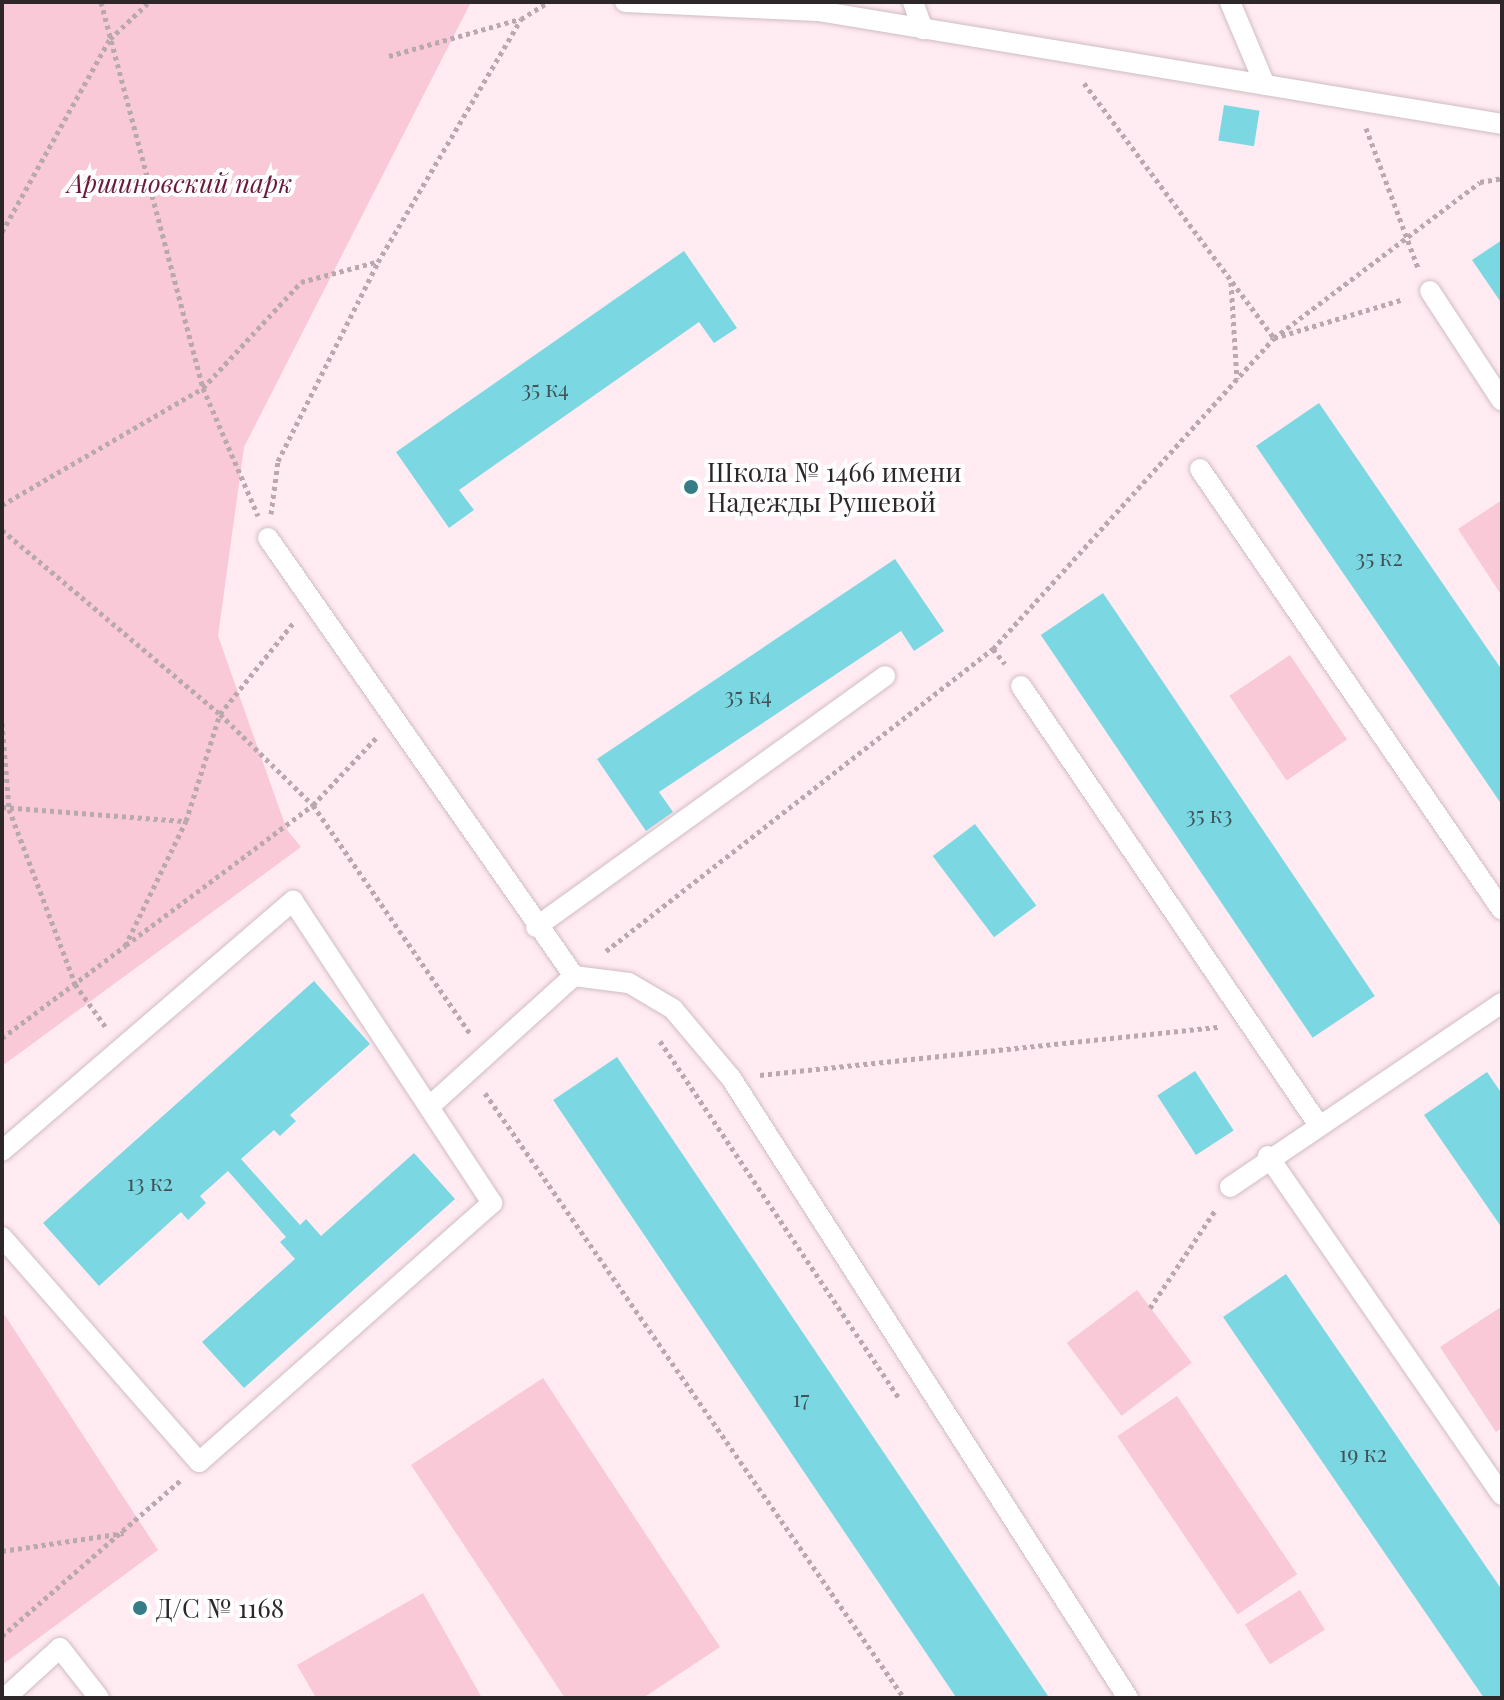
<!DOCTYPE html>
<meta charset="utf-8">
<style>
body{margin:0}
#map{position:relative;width:1504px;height:1700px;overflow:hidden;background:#ffebf1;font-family:"Playfair Display",serif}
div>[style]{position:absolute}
.green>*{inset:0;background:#f9c9d8;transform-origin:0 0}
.building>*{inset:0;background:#7bd8e2;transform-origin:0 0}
.path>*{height:5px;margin-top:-2.5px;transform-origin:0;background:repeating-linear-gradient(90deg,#b9a9ae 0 4px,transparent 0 8px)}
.roads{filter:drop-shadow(0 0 2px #d0bdc2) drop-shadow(0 0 2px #d0bdc2)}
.lane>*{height:20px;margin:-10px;padding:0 10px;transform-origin:10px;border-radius:10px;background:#fff}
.dots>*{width:22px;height:22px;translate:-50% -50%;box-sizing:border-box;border:4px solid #fff;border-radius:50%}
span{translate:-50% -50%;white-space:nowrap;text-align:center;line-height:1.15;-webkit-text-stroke:8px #fff;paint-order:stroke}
.number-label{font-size:22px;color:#415357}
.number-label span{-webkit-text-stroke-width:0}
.park-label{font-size:26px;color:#6b193e;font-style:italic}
.poi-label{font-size:26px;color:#2e2729}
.left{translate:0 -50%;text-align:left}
.frame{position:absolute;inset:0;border:4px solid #2e2729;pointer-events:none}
</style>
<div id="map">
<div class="green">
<div style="clip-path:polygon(2px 2px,471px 2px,244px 447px,218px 636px,287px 830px,301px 847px,2px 1066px)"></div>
<div style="clip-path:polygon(1502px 500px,1502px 596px,1458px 529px)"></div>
<div style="left:1290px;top:655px;width:102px;height:73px;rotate:56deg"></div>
<div style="left:1137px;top:1290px;width:91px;height:88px;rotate:53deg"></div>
<div style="clip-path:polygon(1501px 1307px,1502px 1428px,1496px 1432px,1440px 1347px)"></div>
<div style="clip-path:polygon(2px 1311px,158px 1550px,2px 1665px)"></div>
<div style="clip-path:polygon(543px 1378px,720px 1647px,643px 1698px,565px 1698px,411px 1465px)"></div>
<div style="left:1177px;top:1396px;width:215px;height:72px;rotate:56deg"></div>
<div style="left:1300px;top:1590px;width:47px;height:65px;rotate:58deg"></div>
<div style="clip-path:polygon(423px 1593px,482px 1698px,316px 1698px,297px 1665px)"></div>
</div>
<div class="building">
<div style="left:1224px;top:105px;width:36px;height:36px;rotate:9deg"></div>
<div style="clip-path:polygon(1502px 240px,1502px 304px,1472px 260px)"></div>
<div style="clip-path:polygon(684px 251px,737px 328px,714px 343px,699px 322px,459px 490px,474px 510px,449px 528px,396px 452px)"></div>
<div style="clip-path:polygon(1319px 403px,1502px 670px,1502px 805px,1256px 446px)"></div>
<div style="clip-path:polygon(895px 559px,944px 631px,914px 651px,901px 631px,659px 792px,673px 812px,646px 831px,597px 759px)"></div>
<div style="left:1103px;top:593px;width:486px;height:75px;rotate:56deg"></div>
<div style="left:975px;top:824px;width:102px;height:53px;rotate:53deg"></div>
<div style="clip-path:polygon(314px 981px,370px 1044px,290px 1115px,296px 1121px,280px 1136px,274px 1130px,241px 1159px,300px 1225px,306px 1219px,321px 1236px,414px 1153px,455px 1199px,244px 1388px,202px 1342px,295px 1259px,280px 1242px,286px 1237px,228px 1171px,200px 1196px,206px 1203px,188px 1220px,181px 1212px,99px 1286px,43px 1223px)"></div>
<div style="left:617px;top:1057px;width:773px;height:77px;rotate:56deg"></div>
<div style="left:1195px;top:1071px;width:71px;height:45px;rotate:57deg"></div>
<div style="clip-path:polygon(1487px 1072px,1502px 1094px,1502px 1228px,1424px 1115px)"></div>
<div style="clip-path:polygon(1286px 1274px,1502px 1590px,1502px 1698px,1484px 1698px,1223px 1317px)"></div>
</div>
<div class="path">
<div style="left:101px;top:2px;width:399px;rotate:75.2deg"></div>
<div style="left:203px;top:388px;width:139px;rotate:66.7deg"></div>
<div style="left:389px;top:56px;width:136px;rotate:-15.8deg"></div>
<div style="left:1084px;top:83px;width:318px;rotate:53.3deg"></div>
<div style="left:1274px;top:338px;width:136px;rotate:-16.7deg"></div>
<div style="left:1366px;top:128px;width:149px;rotate:69.6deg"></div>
<div style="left:2px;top:232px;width:221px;rotate:-60.8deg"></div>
<div style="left:110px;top:39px;width:54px;rotate:-43.5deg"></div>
<div style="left:1231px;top:282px;width:97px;rotate:86.5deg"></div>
<div style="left:2px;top:505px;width:233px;rotate:-30.2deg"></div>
<div style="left:203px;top:388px;width:144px;rotate:-47.2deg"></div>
<div style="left:301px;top:282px;width:78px;rotate:-14.9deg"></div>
<div style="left:271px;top:514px;width:53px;rotate:-82.5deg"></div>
<div style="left:278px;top:461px;width:223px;rotate:-63.3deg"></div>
<div style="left:378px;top:262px;width:282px;rotate:-59.5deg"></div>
<div style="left:521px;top:19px;width:32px;rotate:-32deg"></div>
<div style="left:2px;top:530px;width:285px;rotate:40.2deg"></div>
<div style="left:220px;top:714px;width:130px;rotate:44.4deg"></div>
<div style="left:313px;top:805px;width:279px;rotate:55.5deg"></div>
<div style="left:993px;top:649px;width:19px;rotate:51deg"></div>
<div style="left:2px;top:723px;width:86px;rotate:85.3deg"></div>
<div style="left:9px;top:809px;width:187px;rotate:69.3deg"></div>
<div style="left:75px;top:984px;width:52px;rotate:54.5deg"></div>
<div style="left:2px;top:807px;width:185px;rotate:4.4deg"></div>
<div style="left:126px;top:945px;width:234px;rotate:-36.8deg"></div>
<div style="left:313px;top:805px;width:92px;rotate:-46.8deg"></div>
<div style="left:606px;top:951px;width:491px;rotate:-38deg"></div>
<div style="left:993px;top:649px;width:419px;rotate:-47.9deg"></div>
<div style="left:1274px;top:338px;width:258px;rotate:-37.1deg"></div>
<div style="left:1480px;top:182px;width:22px;rotate:-10deg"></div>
<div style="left:2px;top:1038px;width:154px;rotate:-36.8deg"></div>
<div style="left:125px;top:946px;width:139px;rotate:-64deg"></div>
<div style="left:186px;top:821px;width:112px;rotate:-72.4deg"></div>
<div style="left:220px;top:714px;width:118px;rotate:-51.2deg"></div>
<div style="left:660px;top:1041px;width:430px;rotate:56.2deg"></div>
<div style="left:760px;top:1075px;width:462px;rotate:-6deg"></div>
<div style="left:485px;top:1093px;width:736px;rotate:55.29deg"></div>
<div style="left:1150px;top:1308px;width:119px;rotate:-56.3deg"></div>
<div style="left:2px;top:1551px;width:123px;rotate:-8.4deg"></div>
<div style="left:2px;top:1636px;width:239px;rotate:-41.1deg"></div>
</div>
<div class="roads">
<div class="lane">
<div style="left:625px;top:2px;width:193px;rotate:2.7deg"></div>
<div style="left:818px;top:11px;width:693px;rotate:9.38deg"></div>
<div style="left:913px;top:2px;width:29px;rotate:70deg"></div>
<div style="left:1230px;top:2px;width:90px;rotate:67.1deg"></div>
<div style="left:1430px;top:291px;width:131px;rotate:56.8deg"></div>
<div style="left:1200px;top:469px;width:534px;rotate:55.6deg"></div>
<div style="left:268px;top:538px;width:534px;rotate:55.06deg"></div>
<div style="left:574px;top:976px;width:55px;rotate:7.3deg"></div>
<div style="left:629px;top:983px;width:51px;rotate:30.6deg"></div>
<div style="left:673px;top:1009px;width:90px;rotate:50deg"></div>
<div style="left:731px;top:1078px;width:736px;rotate:57.37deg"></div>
<div style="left:1021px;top:686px;width:529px;rotate:55.86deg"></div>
<div style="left:536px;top:927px;width:430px;rotate:-35.7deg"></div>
<div style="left:430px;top:1106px;width:194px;rotate:-42.1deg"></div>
<div style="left:2px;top:1151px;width:384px;rotate:-40.7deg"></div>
<div style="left:293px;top:901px;width:362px;rotate:56.6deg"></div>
<div style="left:492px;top:1203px;width:391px;rotate:138.5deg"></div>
<div style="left:199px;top:1462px;width:299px;rotate:-131.2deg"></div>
<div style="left:1268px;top:1156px;width:412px;rotate:55.4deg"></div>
<div style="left:1230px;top:1187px;width:328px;rotate:-34.1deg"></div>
<div style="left:5px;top:1698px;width:74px;rotate:-42.3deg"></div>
<div style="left:60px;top:1648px;width:63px;rotate:52deg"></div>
</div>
</div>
<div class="dots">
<div style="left:691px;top:487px;background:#367d86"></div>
<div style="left:140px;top:1608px;background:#367d86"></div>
</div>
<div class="number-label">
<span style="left:545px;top:389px">35 к4</span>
<span style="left:1379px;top:558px">35 к2</span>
<span style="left:748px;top:696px">35 к4</span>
<span style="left:1209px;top:815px">35 к3</span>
<span style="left:150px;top:1183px">13 к2</span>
<span style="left:801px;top:1399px">17</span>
<span style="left:1363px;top:1454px">19 к2</span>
</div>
<div class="park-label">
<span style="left:180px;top:183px">Аршиновский парк</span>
</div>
<div class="poi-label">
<span class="left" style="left:707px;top:487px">Школа № 1466 имени<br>Надежды Рушевой</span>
<span class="left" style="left:156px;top:1608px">Д/C № 1168</span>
</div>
<div class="frame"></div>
</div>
